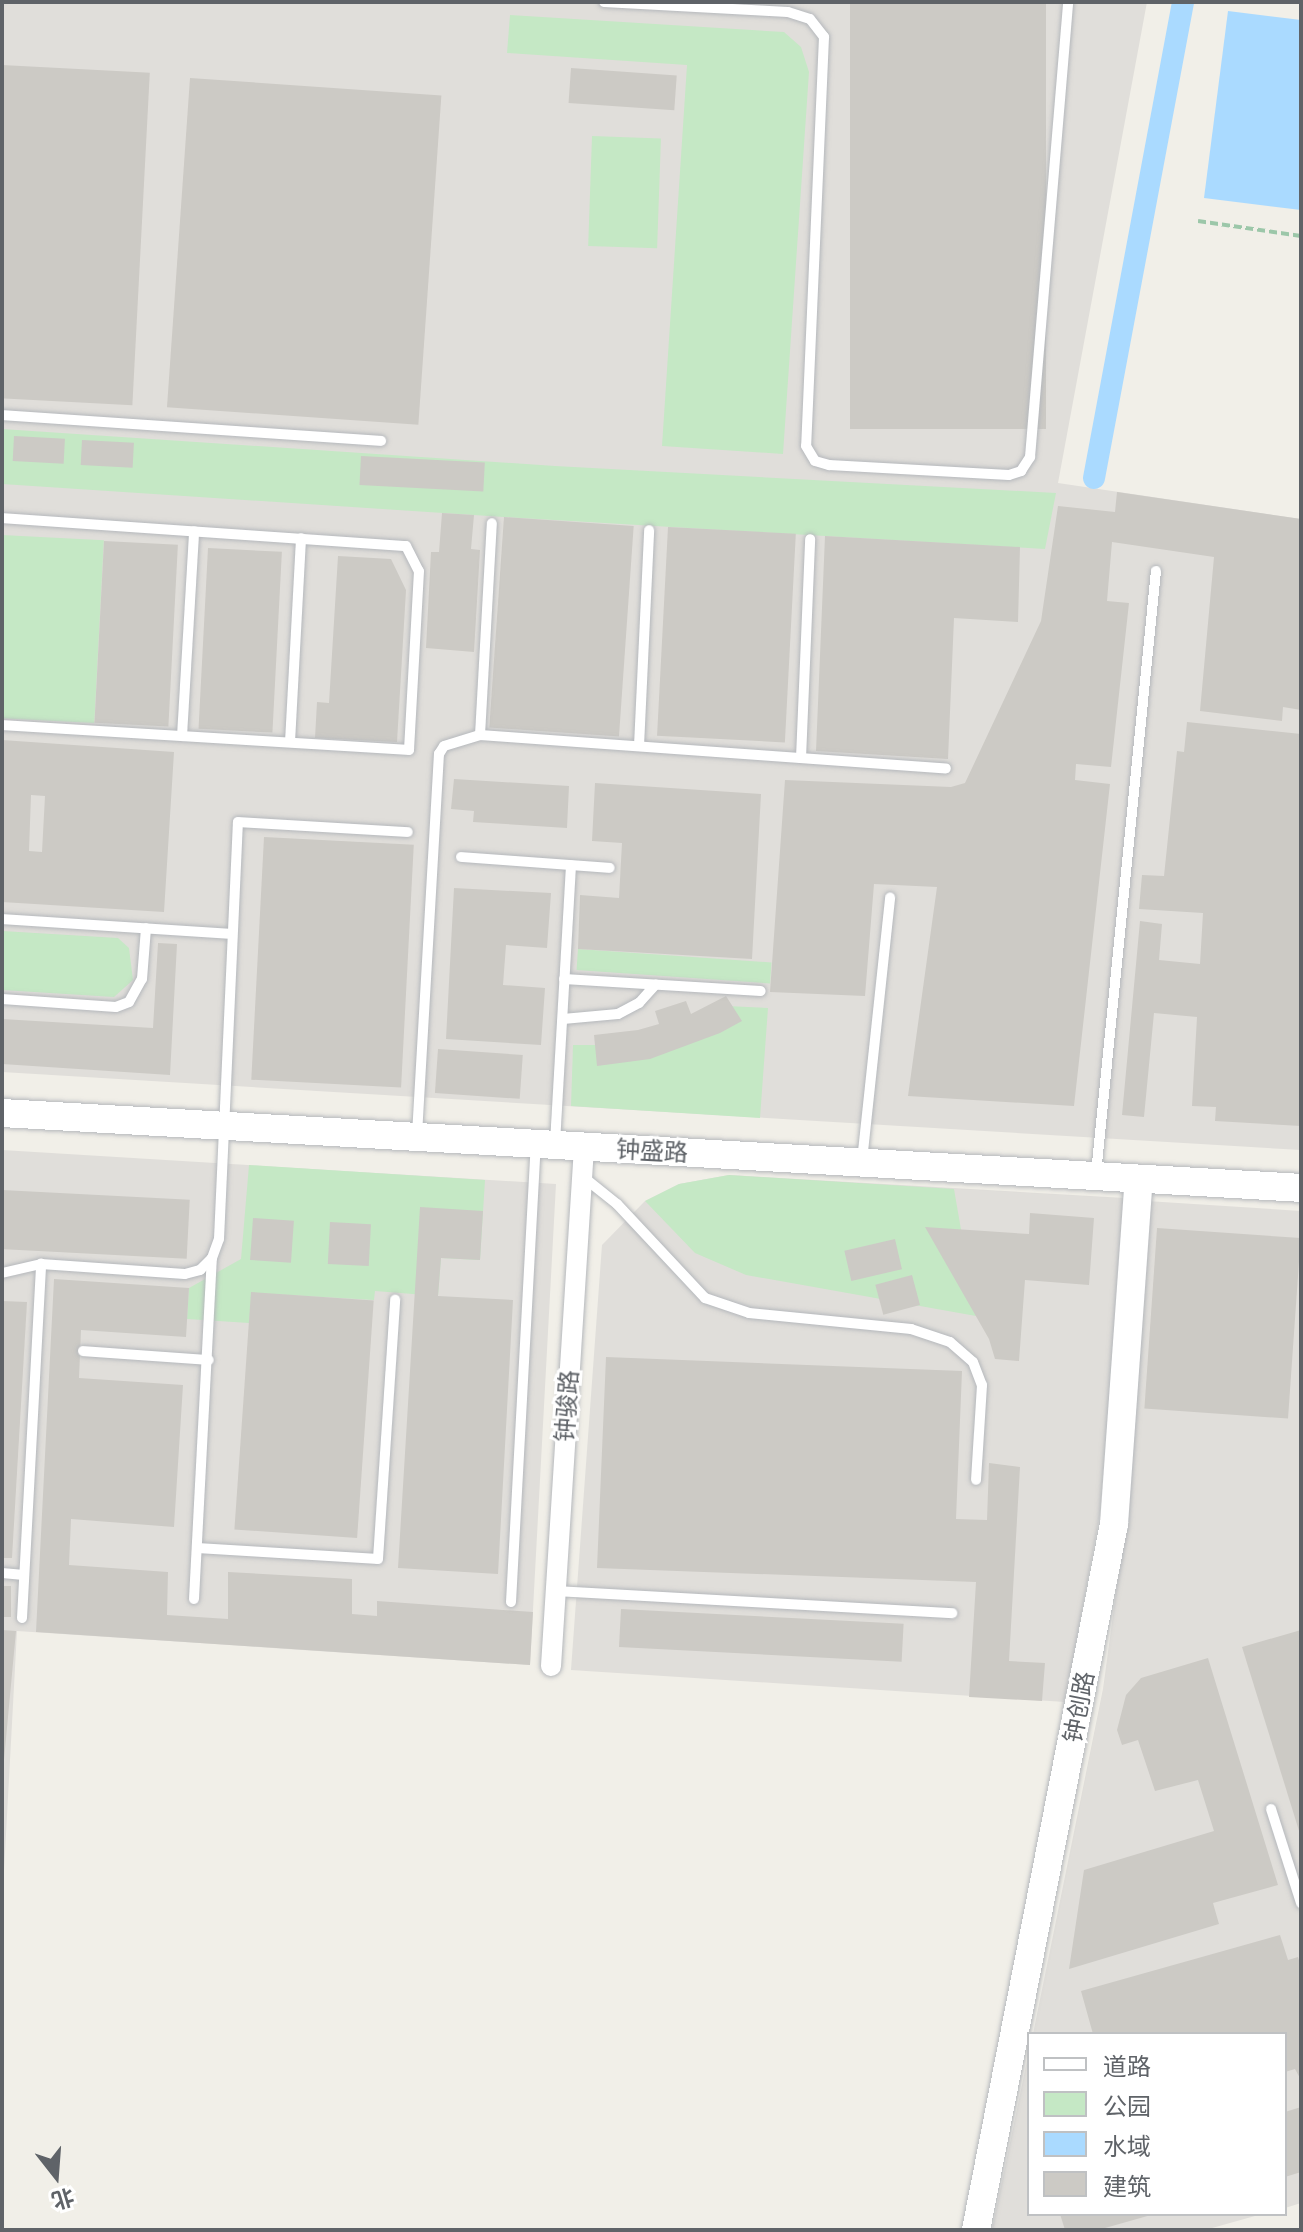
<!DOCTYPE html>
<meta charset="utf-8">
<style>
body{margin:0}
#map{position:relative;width:1303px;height:2232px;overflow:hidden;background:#f1efe8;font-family:"Asap Condensed","Noto Sans SC",sans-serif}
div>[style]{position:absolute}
.industrial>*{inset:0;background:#e0deda}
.green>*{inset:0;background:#c5e8c5;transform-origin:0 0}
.water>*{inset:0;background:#aadaff}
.canal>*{height:22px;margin:-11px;padding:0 11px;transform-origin:11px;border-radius:11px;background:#aadaff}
.building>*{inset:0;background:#cccac5;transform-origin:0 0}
.path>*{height:4px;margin-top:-2px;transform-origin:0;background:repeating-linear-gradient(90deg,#9cc7a9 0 8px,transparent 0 12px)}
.roads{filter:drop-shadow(0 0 2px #b5b8bc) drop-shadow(0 0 2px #b5b8bc)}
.lane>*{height:10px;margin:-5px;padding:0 5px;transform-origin:5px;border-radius:5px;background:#fff}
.street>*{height:20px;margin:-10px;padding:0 10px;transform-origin:10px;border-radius:10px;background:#fff}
.secondary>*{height:28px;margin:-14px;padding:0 14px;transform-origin:14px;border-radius:14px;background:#fff}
span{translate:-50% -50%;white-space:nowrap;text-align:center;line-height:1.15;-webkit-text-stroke:6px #fff;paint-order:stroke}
.street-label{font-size:24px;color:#5f6368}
.frame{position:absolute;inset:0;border:4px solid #5f6368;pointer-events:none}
.legend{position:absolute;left:1027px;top:2032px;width:260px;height:184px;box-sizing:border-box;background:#fff;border:2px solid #bfc1c3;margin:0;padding:10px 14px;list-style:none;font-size:24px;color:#5f6368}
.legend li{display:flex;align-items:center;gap:16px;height:40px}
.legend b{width:40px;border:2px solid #bfc1c3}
.north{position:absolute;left:16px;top:2136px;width:80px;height:80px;-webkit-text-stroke:6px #fff;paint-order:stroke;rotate:163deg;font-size:22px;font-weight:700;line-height:32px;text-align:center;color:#5f6368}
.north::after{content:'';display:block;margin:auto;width:28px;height:36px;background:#5f6368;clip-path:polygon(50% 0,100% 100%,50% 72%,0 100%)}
</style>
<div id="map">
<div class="industrial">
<div style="clip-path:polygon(2px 2px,1147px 2px,1058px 483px,1301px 519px,1301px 1150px,2px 1072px)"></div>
<div style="clip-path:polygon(2px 1150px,556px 1184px,530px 1665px,17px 1631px,2px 1908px)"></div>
<div style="clip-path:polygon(729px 1175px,1125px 1198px,1100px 1513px,1065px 1702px,571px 1670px,602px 1245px,645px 1201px,679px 1184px)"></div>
<div style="clip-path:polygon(1147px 1201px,1301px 1211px,1301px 2203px,1285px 2208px,1285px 2034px,1033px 2034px,1103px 1689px,1125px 1526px)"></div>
<div style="clip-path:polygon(1029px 2051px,1029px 2214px,1262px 2214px,1205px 2230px,992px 2230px)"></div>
</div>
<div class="green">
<div style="clip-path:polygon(510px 15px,784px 32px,801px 47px,809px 72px,783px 454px,662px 446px,687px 65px,507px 53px)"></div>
<div style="left:592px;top:136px;width:69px;height:110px;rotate:2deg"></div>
<div style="clip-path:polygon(2px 429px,555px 466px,1056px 493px,1045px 549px,504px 517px,2px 484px)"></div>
<div style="left:2px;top:535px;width:102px;height:183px;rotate:3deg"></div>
<div style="clip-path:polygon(2px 931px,118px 938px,129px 948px,133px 980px,114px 997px,2px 990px)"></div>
<div style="left:578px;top:949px;width:194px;height:21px;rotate:4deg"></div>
<div style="clip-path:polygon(727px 1006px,768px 1008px,760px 1118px,571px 1106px,573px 1045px,618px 1045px)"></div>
<div style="clip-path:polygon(249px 1165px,485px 1180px,480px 1260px,441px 1258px,438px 1296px,375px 1291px,374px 1300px,252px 1293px,249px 1323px,187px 1319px,189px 1288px,241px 1259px)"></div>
<div style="clip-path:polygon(729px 1175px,954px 1189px,976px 1316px,746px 1275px,695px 1253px,645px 1201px,679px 1184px)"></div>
</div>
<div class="water">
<div style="clip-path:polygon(1228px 11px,1301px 20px,1301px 210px,1204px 198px)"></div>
</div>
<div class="canal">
<div style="left:1094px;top:478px;width:484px;rotate:-79.4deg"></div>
</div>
<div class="building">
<div style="left:850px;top:2px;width:196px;height:427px"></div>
<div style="left:2px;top:65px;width:148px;height:333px;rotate:3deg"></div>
<div style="left:571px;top:68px;width:106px;height:35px;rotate:4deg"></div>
<div style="left:190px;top:78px;width:252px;height:330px;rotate:4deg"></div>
<div style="left:14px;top:436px;width:51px;height:25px;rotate:3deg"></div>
<div style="left:82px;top:440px;width:52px;height:25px;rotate:3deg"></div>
<div style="left:361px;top:456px;width:124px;height:29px;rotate:3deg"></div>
<div style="clip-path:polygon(1117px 492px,1301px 519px,1301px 710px,1283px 707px,1282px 721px,1200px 711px,1214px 557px,1112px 542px,1107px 601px,1129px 603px,1111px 767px,1076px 764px,1075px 780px,1110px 784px,1074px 1106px,908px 1096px,937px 887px,874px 884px,865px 996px,770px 992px,785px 780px,951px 787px,965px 783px,1041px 621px,1058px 506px,1115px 512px)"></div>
<div style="clip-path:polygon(442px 513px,474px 515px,471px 549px,480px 550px,474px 652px,426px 648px,431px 552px,439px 552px)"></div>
<div style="left:504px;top:517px;width:130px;height:211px;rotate:4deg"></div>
<div style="left:668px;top:527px;width:128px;height:209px;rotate:3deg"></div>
<div style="clip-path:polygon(825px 536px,1020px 547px,1018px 622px,954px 618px,948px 759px,816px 751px)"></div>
<div style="left:104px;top:541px;width:74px;height:182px;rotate:3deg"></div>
<div style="left:208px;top:548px;width:74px;height:181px;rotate:3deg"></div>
<div style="clip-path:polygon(338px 556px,391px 559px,406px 590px,397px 742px,315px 738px,317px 702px,329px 703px)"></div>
<div style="clip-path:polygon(1187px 722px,1301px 734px,1301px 1126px,1215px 1121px,1216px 1107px,1192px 1106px,1197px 1017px,1154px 1013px,1144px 1117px,1122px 1115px,1140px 921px,1162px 924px,1159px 960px,1200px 964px,1203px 913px,1139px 909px,1142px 875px,1164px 876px,1177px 751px,1184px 752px)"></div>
<div style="clip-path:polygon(evenodd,2px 740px,174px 752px,164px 912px,2px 902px,2px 740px,31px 795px,45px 796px,42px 852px,29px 851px,31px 795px)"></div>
<div style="clip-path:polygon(454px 779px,569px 786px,567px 828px,473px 822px,474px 811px,451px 809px)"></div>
<div style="clip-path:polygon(595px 783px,761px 794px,752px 959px,578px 949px,580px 895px,619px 898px,622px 843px,592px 841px)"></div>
<div style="left:264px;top:837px;width:150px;height:243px;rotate:3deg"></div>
<div style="clip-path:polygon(454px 888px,551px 893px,547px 948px,506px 945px,503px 985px,545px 988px,541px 1045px,446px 1039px)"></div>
<div style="clip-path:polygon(158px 943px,177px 944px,170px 1075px,2px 1064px,2px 1019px,153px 1028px)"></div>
<div style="clip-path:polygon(726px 996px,742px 1021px,720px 1033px,650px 1059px,597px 1066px,594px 1035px,638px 1030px,659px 1024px,655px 1011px,686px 1001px,691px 1014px)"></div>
<div style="left:438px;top:1049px;width:85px;height:44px;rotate:4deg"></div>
<div style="left:2px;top:1190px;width:188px;height:59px;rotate:3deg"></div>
<div style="clip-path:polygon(420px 1207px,483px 1211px,480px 1260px,441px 1258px,438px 1296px,513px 1300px,498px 1574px,398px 1568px)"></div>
<div style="clip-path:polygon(1030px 1213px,1094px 1218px,1089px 1285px,1025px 1280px,1019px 1361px,995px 1359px,989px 1339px,925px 1227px,1029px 1234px)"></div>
<div style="left:253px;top:1218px;width:41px;height:42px;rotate:4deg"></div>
<div style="left:330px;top:1222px;width:41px;height:42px;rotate:3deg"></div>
<div style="left:1157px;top:1228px;width:144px;height:181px;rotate:4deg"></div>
<div style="left:895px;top:1239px;width:31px;height:52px;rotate:77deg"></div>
<div style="left:912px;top:1275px;width:31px;height:38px;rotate:75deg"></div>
<div style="clip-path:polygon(54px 1279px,189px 1288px,186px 1337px,81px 1330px,79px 1378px,183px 1385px,174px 1527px,71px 1519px,69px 1565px,168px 1572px,167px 1615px,228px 1619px,228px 1572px,352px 1579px,352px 1614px,377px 1616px,377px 1601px,533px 1612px,530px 1665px,36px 1632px)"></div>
<div style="left:251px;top:1292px;width:123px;height:238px;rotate:4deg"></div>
<div style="clip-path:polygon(2px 1301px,27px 1302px,12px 1558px,2px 1558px)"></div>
<div style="clip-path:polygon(606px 1357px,962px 1371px,956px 1519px,987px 1520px,989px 1463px,1020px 1467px,1009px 1661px,1045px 1663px,1042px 1701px,969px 1697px,976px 1582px,597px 1568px)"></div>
<div style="left:2px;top:1586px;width:9px;height:31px"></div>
<div style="left:621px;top:1609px;width:283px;height:38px;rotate:3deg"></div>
<div style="clip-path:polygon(2px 1630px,16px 1631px,4px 1760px,2px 1760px)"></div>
<div style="clip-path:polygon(1301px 1630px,1301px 1833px,1300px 1834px,1242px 1647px)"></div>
<div style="clip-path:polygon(1208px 1658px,1278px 1885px,1213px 1903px,1219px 1924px,1069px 1969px,1084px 1870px,1214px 1831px,1198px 1780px,1155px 1791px,1138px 1740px,1122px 1745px,1117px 1730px,1126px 1695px,1141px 1678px)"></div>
<div style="clip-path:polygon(1280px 1935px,1288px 1960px,1298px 1957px,1301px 1966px,1301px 2080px,1295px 2069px,1285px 2072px,1285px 2034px,1093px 2034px,1081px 1991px)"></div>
<div style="clip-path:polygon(1301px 2107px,1301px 2172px,1285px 2177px,1285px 2112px)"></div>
<div style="clip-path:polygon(1060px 2214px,1151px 2214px,1151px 2215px,1098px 2230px,1065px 2230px)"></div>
</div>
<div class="path">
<div style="left:1198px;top:221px;width:104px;rotate:8.3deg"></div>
</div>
<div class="roads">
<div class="lane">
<div style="left:604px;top:2px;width:184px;rotate:3.1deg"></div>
<div style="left:788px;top:12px;width:23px;rotate:18deg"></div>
<div style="left:810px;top:19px;width:23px;rotate:52deg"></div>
<div style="left:824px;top:37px;width:409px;rotate:92.5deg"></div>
<div style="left:806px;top:446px;width:17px;rotate:59deg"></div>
<div style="left:815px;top:461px;width:15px;rotate:16deg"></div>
<div style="left:829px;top:465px;width:180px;rotate:3.2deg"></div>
<div style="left:1009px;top:475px;width:13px;rotate:-18deg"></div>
<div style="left:1021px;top:471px;width:17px;rotate:-57deg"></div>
<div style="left:1030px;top:457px;width:457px;rotate:-85.2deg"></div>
<div style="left:2px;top:415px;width:380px;rotate:3.9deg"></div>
<div style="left:2px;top:518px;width:405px;rotate:4deg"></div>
<div style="left:406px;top:546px;width:28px;rotate:63deg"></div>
<div style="left:419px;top:571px;width:179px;rotate:93.2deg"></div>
<div style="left:409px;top:750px;width:408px;rotate:-176.5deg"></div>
<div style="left:480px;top:735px;width:212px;rotate:-86.8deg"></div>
<div style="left:182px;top:736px;width:205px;rotate:-86.6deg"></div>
<div style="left:290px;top:742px;width:204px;rotate:-86.9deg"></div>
<div style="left:639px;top:746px;width:216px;rotate:-87.3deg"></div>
<div style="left:801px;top:758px;width:219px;rotate:-87.6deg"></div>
<div style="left:461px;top:857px;width:149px;rotate:4.2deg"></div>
<div style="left:2px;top:919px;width:230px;rotate:3.7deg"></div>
<div style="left:564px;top:979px;width:197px;rotate:3.5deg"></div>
<div style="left:2px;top:999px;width:114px;rotate:4deg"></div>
<div style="left:116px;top:1007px;width:14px;rotate:-21deg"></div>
<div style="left:129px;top:1002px;width:26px;rotate:-61deg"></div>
<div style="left:142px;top:979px;width:51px;rotate:-85.5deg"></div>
<div style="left:563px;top:1019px;width:55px;rotate:-5.2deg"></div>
<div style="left:618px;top:1014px;width:24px;rotate:-28deg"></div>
<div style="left:639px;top:1003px;width:25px;rotate:-48deg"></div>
<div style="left:417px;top:1135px;width:382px;rotate:-86.7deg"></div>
<div style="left:439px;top:754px;width:9px;rotate:-58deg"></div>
<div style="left:444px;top:746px;width:38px;rotate:-17deg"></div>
<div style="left:480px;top:735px;width:467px;rotate:4.1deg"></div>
<div style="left:555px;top:1143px;width:278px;rotate:-86.7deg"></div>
<div style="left:862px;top:1161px;width:265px;rotate:-83.9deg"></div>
<div style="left:1096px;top:1174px;width:606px;rotate:-84.32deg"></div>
<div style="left:582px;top:1176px;width:45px;rotate:38.7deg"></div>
<div style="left:617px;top:1204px;width:129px;rotate:46.9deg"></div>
<div style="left:705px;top:1298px;width:46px;rotate:18.8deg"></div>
<div style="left:749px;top:1313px;width:163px;rotate:5.6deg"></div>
<div style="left:911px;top:1329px;width:41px;rotate:18.4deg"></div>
<div style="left:950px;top:1342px;width:30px;rotate:41deg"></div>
<div style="left:973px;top:1362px;width:25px;rotate:69deg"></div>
<div style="left:982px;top:1385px;width:95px;rotate:93.6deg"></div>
<div style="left:2px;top:1273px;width:40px;rotate:-13deg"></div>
<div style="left:41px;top:1264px;width:144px;rotate:4deg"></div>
<div style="left:185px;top:1274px;width:16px;rotate:-15deg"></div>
<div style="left:200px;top:1270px;width:17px;rotate:-45deg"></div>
<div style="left:212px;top:1258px;width:20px;rotate:-70deg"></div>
<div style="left:219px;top:1239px;width:417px;rotate:-87.4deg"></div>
<div style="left:238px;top:822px;width:170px;rotate:3.4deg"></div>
<div style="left:83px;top:1351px;width:126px;rotate:4.1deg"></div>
<div style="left:198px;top:1548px;width:180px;rotate:3.5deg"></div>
<div style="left:378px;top:1559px;width:260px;rotate:-86.2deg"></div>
<div style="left:2px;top:1573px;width:22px;rotate:5deg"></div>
<div style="left:556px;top:1591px;width:397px;rotate:3.2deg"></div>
<div style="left:194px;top:1599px;width:341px;rotate:-87deg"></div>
<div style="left:511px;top:1602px;width:457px;rotate:-86.9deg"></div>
<div style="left:22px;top:1618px;width:355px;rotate:-86.9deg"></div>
<div style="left:1271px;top:1809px;width:99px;rotate:72.3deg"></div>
</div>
<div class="street">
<div style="left:551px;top:1666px;width:520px;rotate:-86.36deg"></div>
</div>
<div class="secondary">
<div style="left:2px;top:1113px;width:1301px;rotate:3.3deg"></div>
<div style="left:976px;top:2230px;width:719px;rotate:-78.94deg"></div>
<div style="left:1114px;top:1524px;width:346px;rotate:-85.9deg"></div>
</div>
</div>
<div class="street-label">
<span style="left:652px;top:1151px;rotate:3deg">钟盛路</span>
<span style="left:567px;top:1406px;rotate:-86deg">钟骏路</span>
<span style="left:1079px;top:1707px;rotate:-79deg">钟创路</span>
</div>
<div class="frame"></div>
<ul class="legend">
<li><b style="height:10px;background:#fff"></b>道路</li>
<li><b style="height:22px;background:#c5e8c5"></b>公园</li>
<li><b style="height:22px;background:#aadaff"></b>水域</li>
<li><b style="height:22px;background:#cccac5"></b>建筑</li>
</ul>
<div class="north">北</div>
</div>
